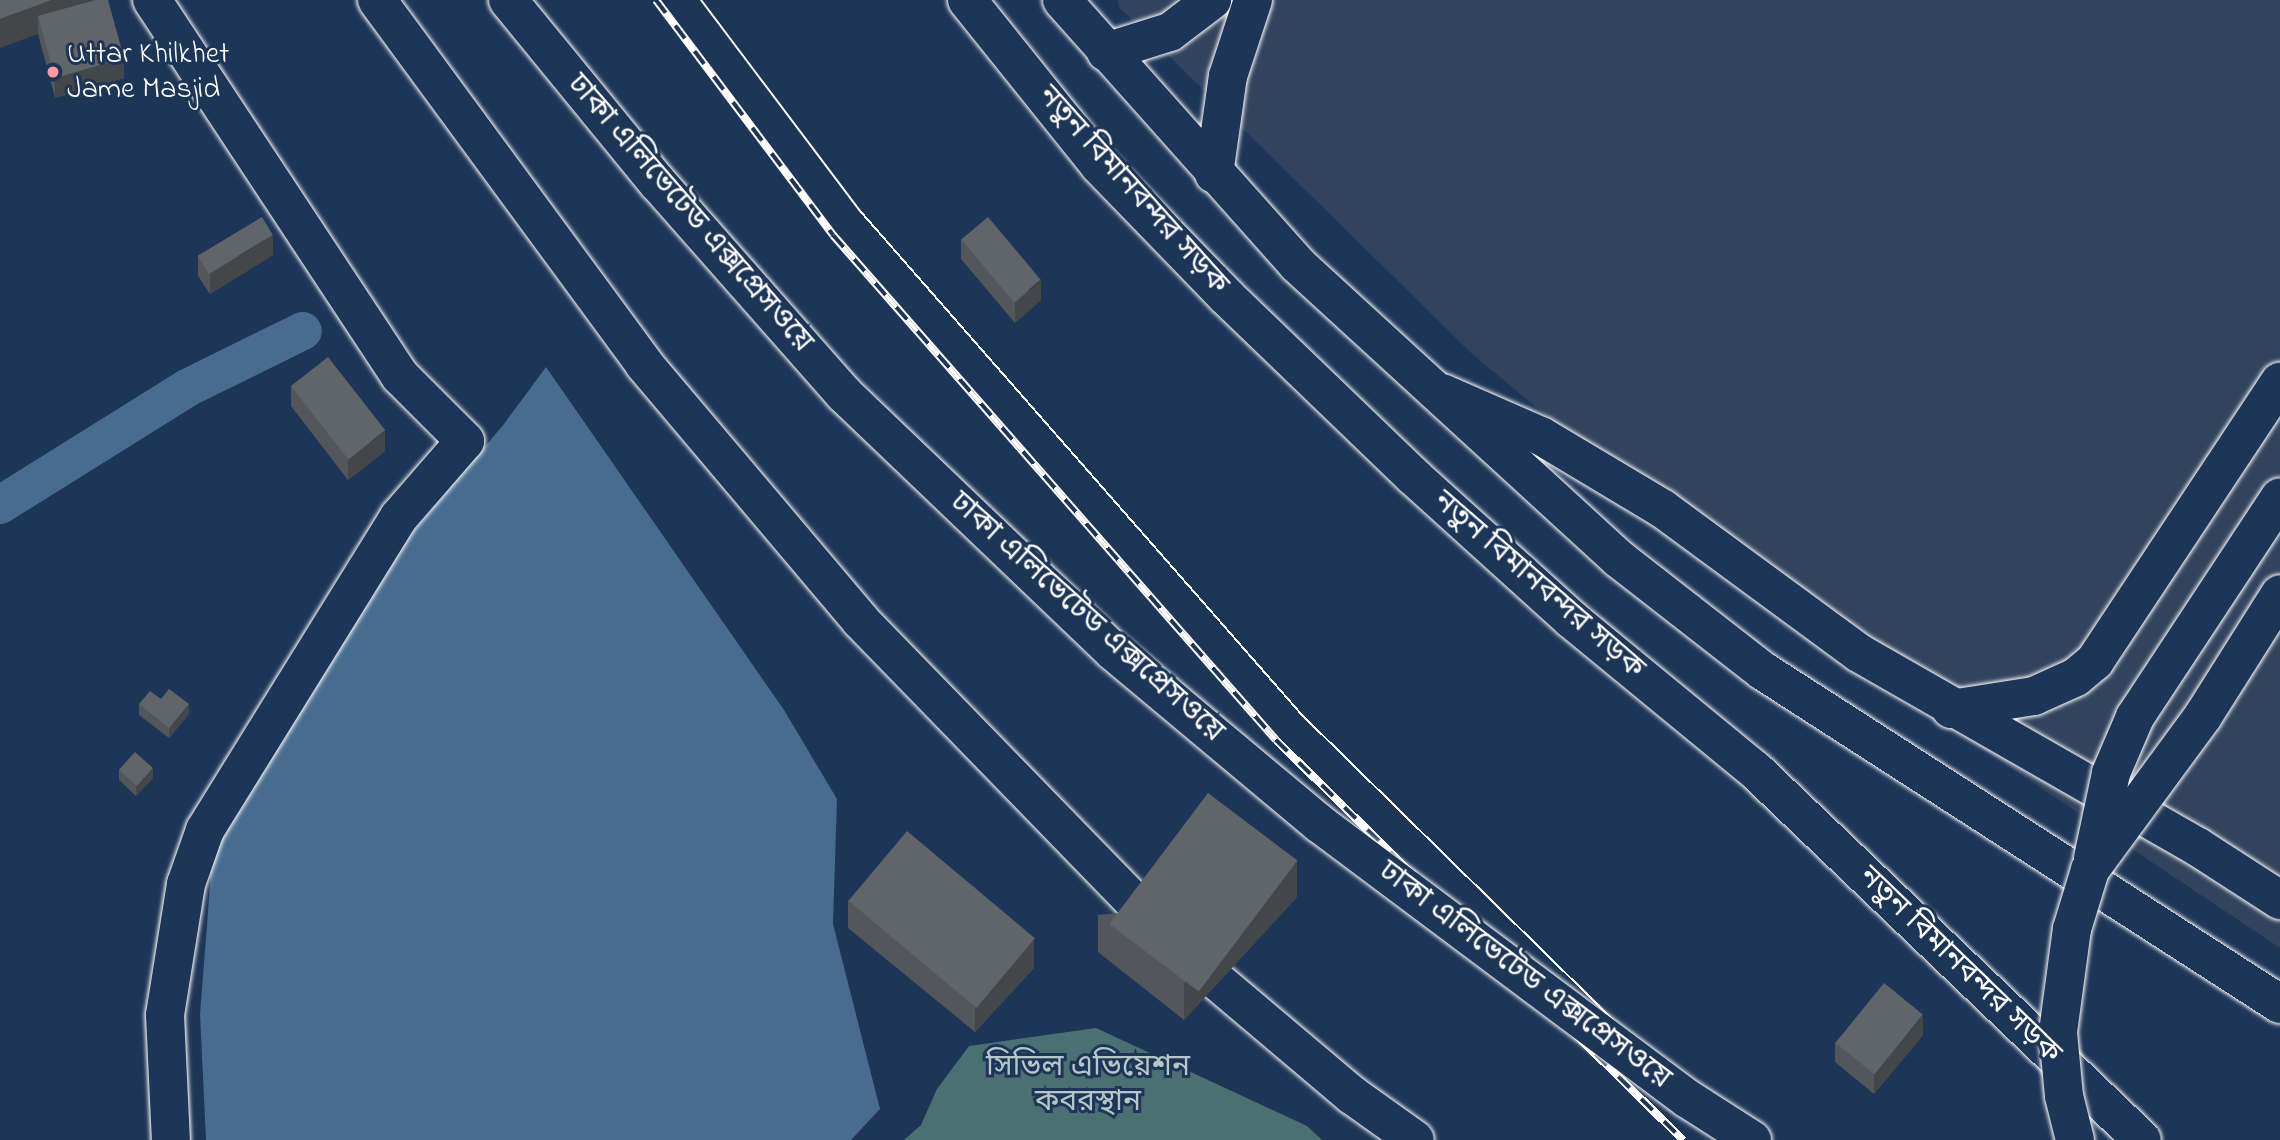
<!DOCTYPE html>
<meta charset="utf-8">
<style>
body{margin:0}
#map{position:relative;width:2280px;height:1140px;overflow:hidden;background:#1d3557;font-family:"Indie Flower","Noto Sans Bengali",sans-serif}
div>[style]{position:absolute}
.built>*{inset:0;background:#31435d}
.green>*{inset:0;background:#4a7073}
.water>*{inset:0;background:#486c8f}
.canal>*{height:38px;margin:-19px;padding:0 19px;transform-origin:19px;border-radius:19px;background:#486c8f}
.roads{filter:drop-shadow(0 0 2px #fff) drop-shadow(0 0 2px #fff)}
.minor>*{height:38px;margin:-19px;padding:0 19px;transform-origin:19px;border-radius:19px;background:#1d3557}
.highway>*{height:38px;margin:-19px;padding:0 19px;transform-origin:19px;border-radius:19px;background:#1d3557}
.tram>*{height:2px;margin:-1px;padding:0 1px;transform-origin:1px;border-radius:1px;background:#fff}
.rail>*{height:8px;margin-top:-4px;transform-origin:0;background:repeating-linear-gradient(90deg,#1d3557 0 16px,#fff 0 32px);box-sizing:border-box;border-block:2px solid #fff}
.bridges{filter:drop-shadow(0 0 2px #fff) drop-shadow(0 0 2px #fff)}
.minor-bridge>*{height:38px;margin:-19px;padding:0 19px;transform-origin:19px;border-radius:19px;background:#1d3557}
.highway-bridge>*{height:38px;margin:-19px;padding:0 19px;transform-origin:19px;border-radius:19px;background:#1d3557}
.wall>*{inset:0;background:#53575b}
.shaded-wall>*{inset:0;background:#43474a}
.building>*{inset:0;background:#60656a;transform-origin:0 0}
.dots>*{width:19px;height:19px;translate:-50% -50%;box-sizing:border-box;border:4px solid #1d3557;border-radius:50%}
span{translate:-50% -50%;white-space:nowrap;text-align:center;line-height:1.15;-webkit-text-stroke:6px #1d3557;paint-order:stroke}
.poi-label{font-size:30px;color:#fff}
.left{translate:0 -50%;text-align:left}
.street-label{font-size:30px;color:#fff}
.park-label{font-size:30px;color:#b7c6c7}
</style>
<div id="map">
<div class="built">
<div style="clip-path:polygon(1118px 0,2280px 0,2280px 948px,1802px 628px,1471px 353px,1119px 7px)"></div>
</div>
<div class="green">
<div style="clip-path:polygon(1096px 1028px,1307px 1126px,1322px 1140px,904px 1140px,921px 1125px,937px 1089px,969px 1046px)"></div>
</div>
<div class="water">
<div style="clip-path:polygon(546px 367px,784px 710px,837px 799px,833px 924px,880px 1109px,851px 1140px,206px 1140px,200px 1014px,213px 848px,400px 547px,504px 424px)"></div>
</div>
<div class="canal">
<div style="left:0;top:505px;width:221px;rotate:-32deg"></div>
<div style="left:187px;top:388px;width:129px;rotate:-26.2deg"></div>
</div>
<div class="roads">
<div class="minor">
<div style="left:152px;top:0;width:450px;rotate:56.6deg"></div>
<div style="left:400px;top:376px;width:92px;rotate:45deg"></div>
<div style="left:465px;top:441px;width:101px;rotate:131deg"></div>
<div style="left:399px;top:517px;width:368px;rotate:121.8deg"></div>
<div style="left:205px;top:830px;width:57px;rotate:109.4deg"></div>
<div style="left:186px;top:884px;width:133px;rotate:99.1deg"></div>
<div style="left:165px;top:1015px;width:125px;rotate:87.3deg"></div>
<div style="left:1106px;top:52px;width:67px;rotate:-17.4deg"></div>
<div style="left:1170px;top:32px;width:53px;rotate:-37.3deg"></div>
<div style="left:1214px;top:174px;width:99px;rotate:-81.9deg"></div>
<div style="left:1228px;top:76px;width:80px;rotate:-71.8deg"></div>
<div style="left:1442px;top:393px;width:108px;rotate:23.5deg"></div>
<div style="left:1541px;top:436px;width:142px;rotate:30.9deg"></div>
<div style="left:1663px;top:509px;width:243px;rotate:36.3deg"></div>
<div style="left:1859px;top:653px;width:391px;rotate:29.8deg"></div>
<div style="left:2198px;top:847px;width:98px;rotate:32.9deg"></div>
<div style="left:1951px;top:709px;width:84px;rotate:-8.9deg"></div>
<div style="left:2034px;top:696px;width:46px;rotate:-24.3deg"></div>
<div style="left:2076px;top:677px;width:25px;rotate:-40deg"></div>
<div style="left:2095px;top:661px;width:335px;rotate:-56.5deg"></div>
</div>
<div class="highway">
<div style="left:377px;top:0;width:451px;rotate:53.7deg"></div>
<div style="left:644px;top:364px;width:335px;rotate:49.8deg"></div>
<div style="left:860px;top:620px;width:466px;rotate:45.8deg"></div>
<div style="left:1185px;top:954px;width:219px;rotate:40.2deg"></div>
<div style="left:1352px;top:1095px;width:77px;rotate:35.5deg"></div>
<div style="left:967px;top:0;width:211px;rotate:51.3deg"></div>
<div style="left:1099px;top:165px;width:182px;rotate:45.9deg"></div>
<div style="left:1226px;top:296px;width:260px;rotate:43.9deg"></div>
<div style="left:1413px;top:476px;width:213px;rotate:42.1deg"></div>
<div style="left:1571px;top:619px;width:238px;rotate:39.4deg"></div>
<div style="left:1755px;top:770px;width:535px;rotate:43.71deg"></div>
<div style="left:1062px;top:0;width:353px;rotate:48.3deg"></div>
<div style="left:1297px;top:264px;width:437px;rotate:42.5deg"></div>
<div style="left:1619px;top:559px;width:182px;rotate:37.9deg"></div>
<div style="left:1763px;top:671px;width:615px;rotate:32.79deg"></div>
</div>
</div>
<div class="tram">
<div style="left:701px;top:0;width:266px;rotate:53deg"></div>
<div style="left:861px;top:212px;width:669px;rotate:48.76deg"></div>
<div style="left:1302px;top:715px;width:607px;rotate:44.4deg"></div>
</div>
<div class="rail">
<div style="left:656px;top:0;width:294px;rotate:53deg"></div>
<div style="left:833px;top:235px;width:672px;rotate:48.74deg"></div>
<div style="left:1276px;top:740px;width:571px;rotate:44.5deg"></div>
</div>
<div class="bridges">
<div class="minor-bridge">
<div style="left:2093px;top:858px;width:87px;rotate:-78deg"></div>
<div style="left:2111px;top:773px;width:61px;rotate:-66.8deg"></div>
<div style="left:2135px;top:717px;width:263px;rotate:-56.6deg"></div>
<div style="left:2075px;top:1140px;width:45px;rotate:-104deg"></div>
<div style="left:2064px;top:1096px;width:64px;rotate:-95.4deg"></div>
<div style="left:2058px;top:1032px;width:104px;rotate:-82.3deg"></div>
<div style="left:2072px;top:929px;width:62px;rotate:-73deg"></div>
<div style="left:2090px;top:870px;width:191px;rotate:-53.7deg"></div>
<div style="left:2203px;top:716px;width:144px;rotate:-57.7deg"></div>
</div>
<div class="highway-bridge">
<div style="left:508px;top:0;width:237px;rotate:50.7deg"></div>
<div style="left:658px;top:183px;width:281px;rotate:48.6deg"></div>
<div style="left:844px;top:394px;width:372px;rotate:43.7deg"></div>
<div style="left:1113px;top:651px;width:270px;rotate:39.9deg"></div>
<div style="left:1320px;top:824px;width:459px;rotate:36.8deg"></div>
<div style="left:1688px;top:1099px;width:76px;rotate:32.6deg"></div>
</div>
</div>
<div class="wall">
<div style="clip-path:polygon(0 0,108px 0,124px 78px,55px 98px,38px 34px)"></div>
<div style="clip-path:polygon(961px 239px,1041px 300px,1015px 323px,961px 259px)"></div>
<div style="clip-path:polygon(273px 255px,210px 294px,198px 276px,198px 256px)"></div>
<div style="clip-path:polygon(291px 386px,385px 451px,348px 480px,291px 406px)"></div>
<div style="clip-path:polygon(161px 699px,189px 714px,169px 738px,139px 715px,139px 704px)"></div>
<div style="clip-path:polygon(119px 770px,153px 778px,136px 796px,119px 780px)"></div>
<div style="clip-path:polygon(1297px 897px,1184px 1020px,1098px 952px,1098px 915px)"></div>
<div style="clip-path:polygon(848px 900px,1034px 968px,975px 1032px,848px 928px)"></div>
<div style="clip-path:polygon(1923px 1035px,1874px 1094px,1835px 1062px,1835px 1042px)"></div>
</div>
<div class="shaded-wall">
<div style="clip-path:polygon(51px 0,97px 0,38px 16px,38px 34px,0 48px,0 19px)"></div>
<div style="clip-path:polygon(124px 58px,124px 78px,55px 98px,55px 78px)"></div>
<div style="clip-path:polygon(273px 235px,273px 255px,210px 294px,210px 274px)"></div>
<div style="clip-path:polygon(1041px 280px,1041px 300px,1015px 323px,1015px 303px)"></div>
<div style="clip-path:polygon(385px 431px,385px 451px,348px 480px,348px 460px)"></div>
<div style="clip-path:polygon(189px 704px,189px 714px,169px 738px,169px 728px)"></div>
<div style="clip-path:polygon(153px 768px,153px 778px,136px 796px,136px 786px)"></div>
<div style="clip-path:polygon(1297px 861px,1297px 897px,1184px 1020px,1184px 984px)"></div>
<div style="clip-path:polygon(1034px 939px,1034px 968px,975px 1032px,975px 1003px)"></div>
<div style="clip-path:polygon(1923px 1015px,1923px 1035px,1874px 1094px,1874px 1074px)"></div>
</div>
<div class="building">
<div style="clip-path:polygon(0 0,51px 0,0 19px)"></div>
<div style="clip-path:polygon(96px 0,108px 0,124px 58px,55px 78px,38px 16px)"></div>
<div style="left:262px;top:217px;width:21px;height:75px;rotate:59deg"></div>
<div style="left:988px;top:217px;width:82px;height:35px;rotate:50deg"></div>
<div style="left:328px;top:357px;width:93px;height:47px;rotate:52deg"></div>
<div style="clip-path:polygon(169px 689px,189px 704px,169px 728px,139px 704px,150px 691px,161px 699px)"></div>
<div style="left:135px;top:752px;width:24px;height:24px;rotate:42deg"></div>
<div style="left:1208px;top:793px;width:112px;height:164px;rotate:37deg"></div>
<div style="left:907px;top:831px;width:167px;height:91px;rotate:40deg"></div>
<div style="left:1884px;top:983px;width:50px;height:77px;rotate:39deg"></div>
</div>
<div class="dots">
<div style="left:53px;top:72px;background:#ff9aa2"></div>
</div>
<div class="poi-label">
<span class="left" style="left:67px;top:72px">Uttar Khilkhet<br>Jame Masjid</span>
</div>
<div class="street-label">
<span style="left:1132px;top:191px;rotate:48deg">নতুন বিমানবন্দর সড়ক</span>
<span style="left:689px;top:214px;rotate:49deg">ঢাকা এলিভেটেড এক্সপ্রেসওয়ে</span>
<span style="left:1538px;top:586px;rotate:41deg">নতুন বিমানবন্দর সড়ক</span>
<span style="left:1086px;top:618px;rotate:42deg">ঢাকা এলিভেটেড এক্সপ্রেসওয়ে</span>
<span style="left:1959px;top:966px;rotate:44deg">নতুন বিমানবন্দর সড়ক</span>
<span style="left:1524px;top:976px;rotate:37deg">ঢাকা এলিভেটেড এক্সপ্রেসওয়ে</span>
</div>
<div class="park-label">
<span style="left:1088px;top:1085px">সিভিল এভিয়েশন<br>কবরস্থান</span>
</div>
</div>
